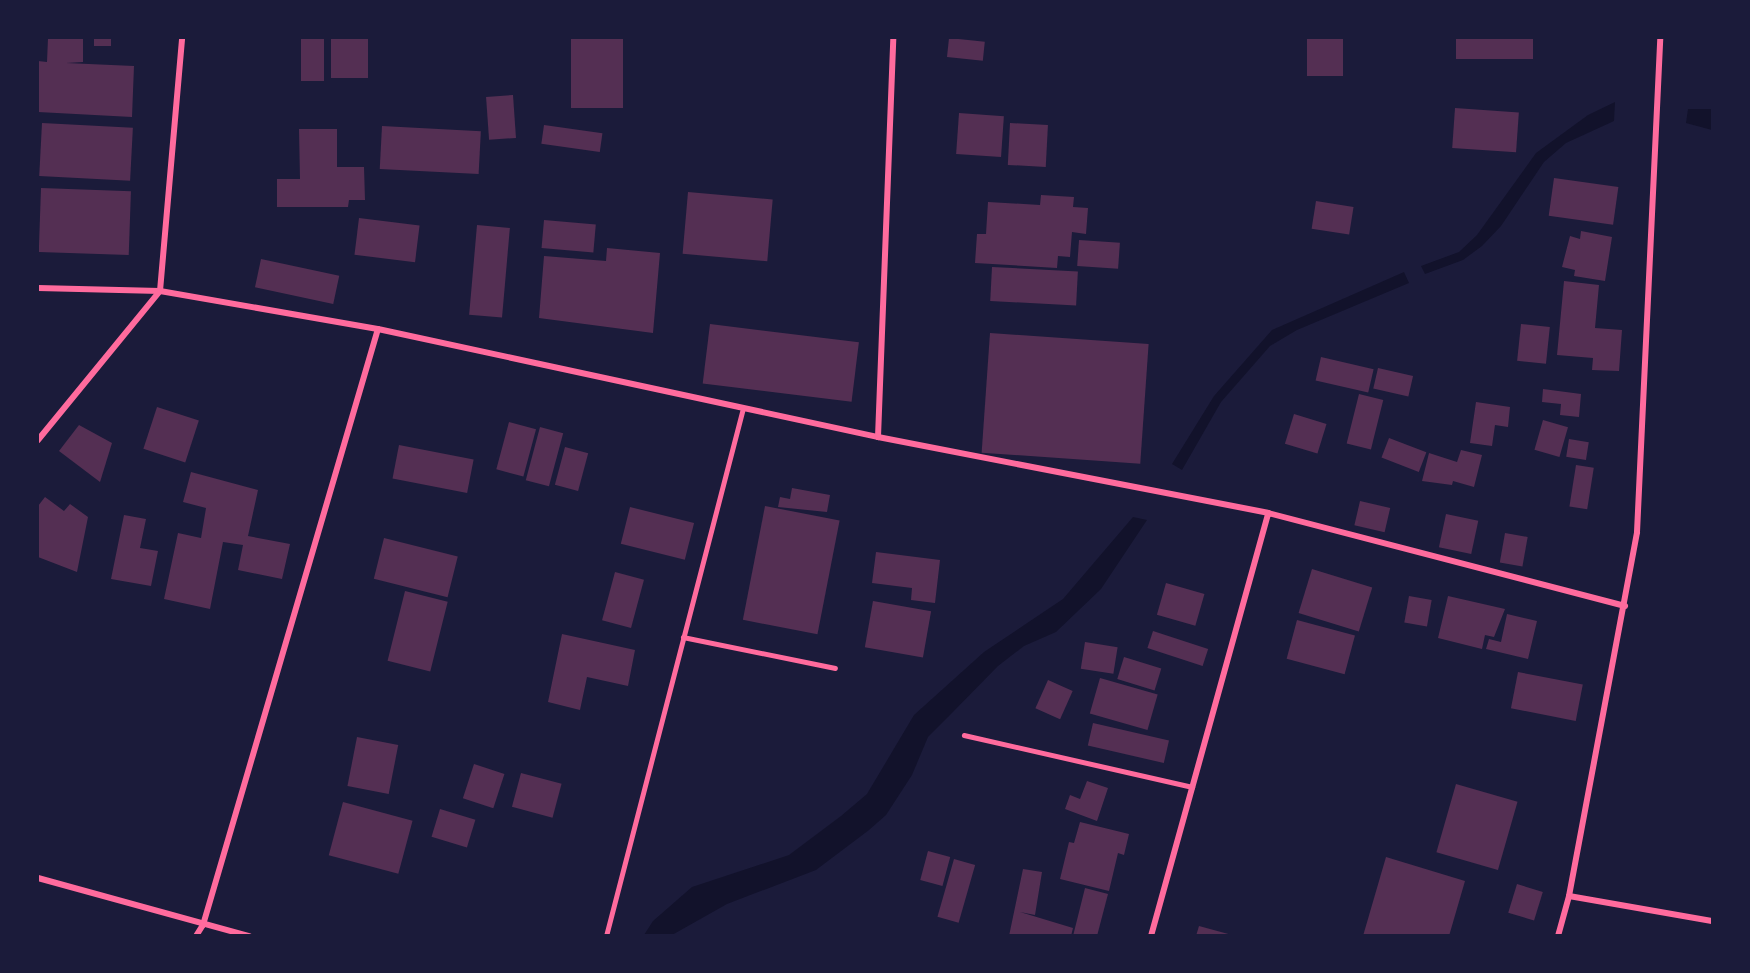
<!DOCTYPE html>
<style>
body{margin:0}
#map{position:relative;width:1750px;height:973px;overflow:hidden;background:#1b1b3a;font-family:"Work Sans",sans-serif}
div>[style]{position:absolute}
.water>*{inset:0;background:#12122b}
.building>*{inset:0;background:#542f53;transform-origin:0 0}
.service>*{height:4.5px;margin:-2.25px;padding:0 2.25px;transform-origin:2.25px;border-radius:2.25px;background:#ff6b9d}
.minor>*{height:6px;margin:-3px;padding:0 3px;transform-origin:3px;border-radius:3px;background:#ff6b9d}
span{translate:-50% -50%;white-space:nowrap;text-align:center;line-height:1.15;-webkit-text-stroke:5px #1b1b3a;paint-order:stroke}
.frame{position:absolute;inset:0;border:39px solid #1b1b3a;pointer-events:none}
</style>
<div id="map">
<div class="water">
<div style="clip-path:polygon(1615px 102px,1614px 121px,1566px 143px,1544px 162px,1501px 226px,1482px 246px,1463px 260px,1425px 274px,1421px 266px,1459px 252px,1477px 235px,1536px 153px,1588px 115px)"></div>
<div style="clip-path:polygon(1688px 109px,1712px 109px,1712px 130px,1686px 123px)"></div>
<div style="clip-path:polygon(1404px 272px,1409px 283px,1297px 330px,1270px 346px,1221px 402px,1182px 470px,1172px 464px,1214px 396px,1272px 330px)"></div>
<div style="clip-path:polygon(1133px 517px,1147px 520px,1101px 589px,1056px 632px,1024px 646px,998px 666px,948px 717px,928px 737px,912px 775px,886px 815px,869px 830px,816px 870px,727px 904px,672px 935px,644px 935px,653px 921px,692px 887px,789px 855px,841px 816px,867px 794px,914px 715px,984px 652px,1063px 599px)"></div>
</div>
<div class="building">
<div style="clip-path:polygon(48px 38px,83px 38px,83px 62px,66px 63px,134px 66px,132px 117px,38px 112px,38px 61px,47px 62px)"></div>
<div style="left:94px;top:38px;width:17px;height:8px"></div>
<div style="left:301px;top:38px;width:23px;height:43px"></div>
<div style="left:331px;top:38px;width:37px;height:40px"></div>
<div style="left:571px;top:38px;width:52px;height:70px"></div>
<div style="left:949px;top:38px;width:36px;height:19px;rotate:6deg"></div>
<div style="left:1307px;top:38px;width:36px;height:38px"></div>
<div style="left:1456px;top:38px;width:77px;height:21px"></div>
<div style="left:513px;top:95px;width:43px;height:27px;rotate:86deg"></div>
<div style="left:1455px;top:108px;width:64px;height:40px;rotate:4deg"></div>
<div style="left:959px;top:113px;width:45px;height:41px;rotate:4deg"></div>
<div style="left:42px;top:123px;width:91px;height:53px;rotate:3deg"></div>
<div style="left:1010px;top:123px;width:38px;height:42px;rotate:3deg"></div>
<div style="left:544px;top:125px;width:59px;height:19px;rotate:8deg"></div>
<div style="left:382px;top:126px;width:99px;height:43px;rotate:3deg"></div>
<div style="clip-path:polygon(299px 129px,337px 129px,337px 167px,364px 167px,365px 200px,349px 200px,348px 207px,277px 207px,277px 179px,300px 179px)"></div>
<div style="left:1554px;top:178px;width:65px;height:38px;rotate:8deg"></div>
<div style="left:41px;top:188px;width:90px;height:64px;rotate:2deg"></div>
<div style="left:688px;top:192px;width:85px;height:62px;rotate:5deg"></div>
<div style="clip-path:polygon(1041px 195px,1074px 197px,1073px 207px,1088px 208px,1086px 234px,1072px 232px,1070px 257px,1058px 256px,1057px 268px,975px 263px,977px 234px,986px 234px,988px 202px,1040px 205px)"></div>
<div style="left:1316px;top:201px;width:38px;height:28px;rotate:9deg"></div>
<div style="left:359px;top:218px;width:61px;height:37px;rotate:7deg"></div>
<div style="left:544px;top:220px;width:52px;height:28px;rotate:5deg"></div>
<div style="left:477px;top:225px;width:33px;height:90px;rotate:5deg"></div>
<div style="clip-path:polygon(1581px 231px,1612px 237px,1605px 281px,1574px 276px,1575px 270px,1562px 267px,1570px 236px,1580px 239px)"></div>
<div style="left:1079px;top:240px;width:41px;height:26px;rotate:4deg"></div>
<div style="clip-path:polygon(607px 248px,660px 253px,653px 333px,539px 318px,544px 256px,606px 261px)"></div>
<div style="left:261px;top:259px;width:80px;height:29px;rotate:12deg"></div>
<div style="left:992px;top:267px;width:86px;height:34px;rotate:3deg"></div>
<div style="clip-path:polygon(1564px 281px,1599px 285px,1595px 328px,1622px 330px,1619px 371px,1592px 370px,1593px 358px,1557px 355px)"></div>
<div style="left:710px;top:324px;width:150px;height:60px;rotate:7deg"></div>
<div style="left:1521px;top:324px;width:29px;height:37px;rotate:6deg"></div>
<div style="left:990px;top:333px;width:159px;height:120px;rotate:4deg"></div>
<div style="left:1321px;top:357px;width:54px;height:24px;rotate:13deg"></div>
<div style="left:1378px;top:368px;width:36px;height:21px;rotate:13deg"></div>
<div style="clip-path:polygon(1543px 389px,1581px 394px,1579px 417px,1560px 415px,1561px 404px,1542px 402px)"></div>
<div style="left:1359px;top:394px;width:25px;height:51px;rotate:14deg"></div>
<div style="clip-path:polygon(1476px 402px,1510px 407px,1508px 427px,1495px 425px,1492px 446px,1470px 443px)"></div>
<div style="left:157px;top:407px;width:44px;height:44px;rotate:18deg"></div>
<div style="left:1294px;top:414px;width:34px;height:31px;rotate:17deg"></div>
<div style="left:1543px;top:420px;width:26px;height:31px;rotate:16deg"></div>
<div style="left:509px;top:422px;width:28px;height:49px;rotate:15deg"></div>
<div style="clip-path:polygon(79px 425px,112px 443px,100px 482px,59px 451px)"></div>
<div style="left:540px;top:427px;width:24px;height:55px;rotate:15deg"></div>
<div style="left:1389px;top:438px;width:40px;height:21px;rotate:21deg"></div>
<div style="left:1569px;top:439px;width:20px;height:18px;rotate:9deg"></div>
<div style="left:399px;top:445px;width:76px;height:34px;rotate:11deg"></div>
<div style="left:565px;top:447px;width:24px;height:39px;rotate:15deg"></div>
<div style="clip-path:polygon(1461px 450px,1482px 455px,1474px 487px,1453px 481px,1452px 485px,1422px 481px,1429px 453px,1457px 462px)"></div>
<div style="left:1576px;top:465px;width:18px;height:42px;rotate:9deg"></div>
<div style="clip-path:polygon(191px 472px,258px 490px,248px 536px,290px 544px,282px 579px,238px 570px,243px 545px,223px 542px,210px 609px,164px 599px,178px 533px,201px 538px,206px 508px,183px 502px)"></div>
<div style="clip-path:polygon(792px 488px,830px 495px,827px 512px,778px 507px,780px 497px,790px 499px)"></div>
<div style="clip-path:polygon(45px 497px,64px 511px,70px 504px,88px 517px,77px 572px,38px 557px,38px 506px)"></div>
<div style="left:1360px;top:501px;width:31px;height:25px;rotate:13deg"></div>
<div style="left:765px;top:506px;width:76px;height:116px;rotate:11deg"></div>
<div style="left:630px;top:507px;width:66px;height:38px;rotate:14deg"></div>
<div style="left:1446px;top:514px;width:33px;height:34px;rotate:12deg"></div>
<div style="clip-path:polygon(124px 515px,146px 519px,140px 548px,158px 551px,151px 586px,111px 579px)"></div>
<div style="left:1505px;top:533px;width:23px;height:30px;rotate:10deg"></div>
<div style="left:384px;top:538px;width:76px;height:42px;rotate:14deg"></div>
<div style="clip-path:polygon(876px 552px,940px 560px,935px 603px,911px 600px,912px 588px,872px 583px)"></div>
<div style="left:1312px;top:569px;width:63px;height:46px;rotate:17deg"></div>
<div style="left:615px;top:572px;width:30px;height:50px;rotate:15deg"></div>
<div style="left:1166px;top:583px;width:40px;height:33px;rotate:16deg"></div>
<div style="left:405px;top:591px;width:44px;height:72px;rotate:14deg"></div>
<div style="left:1409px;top:596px;width:23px;height:27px;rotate:10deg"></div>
<div style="clip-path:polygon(1448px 596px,1505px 609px,1494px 637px,1485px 635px,1482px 649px,1438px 638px)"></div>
<div style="left:873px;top:601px;width:59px;height:47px;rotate:10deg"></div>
<div style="clip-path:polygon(1507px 614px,1537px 621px,1528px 659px,1486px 649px,1489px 639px,1501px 642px)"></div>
<div style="left:1297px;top:620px;width:60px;height:40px;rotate:15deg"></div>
<div style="left:1153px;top:631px;width:58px;height:18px;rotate:18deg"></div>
<div style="clip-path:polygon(562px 634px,635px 650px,628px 686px,587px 677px,580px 710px,548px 702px)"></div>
<div style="left:1085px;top:642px;width:33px;height:27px;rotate:9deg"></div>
<div style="left:1124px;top:657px;width:39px;height:23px;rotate:17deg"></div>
<div style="left:1518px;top:672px;width:66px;height:37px;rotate:11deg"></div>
<div style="left:1100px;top:678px;width:60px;height:37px;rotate:16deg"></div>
<div style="left:1048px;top:680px;width:27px;height:31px;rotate:24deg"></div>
<div style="left:1093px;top:723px;width:78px;height:23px;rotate:13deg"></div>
<div style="left:357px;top:737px;width:42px;height:50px;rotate:11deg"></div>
<div style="left:474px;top:764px;width:32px;height:36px;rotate:18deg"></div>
<div style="left:521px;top:773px;width:42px;height:35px;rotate:15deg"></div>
<div style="clip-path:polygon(1087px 781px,1108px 788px,1097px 821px,1065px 809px,1070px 795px,1080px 799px)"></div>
<div style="left:1456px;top:784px;width:64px;height:71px;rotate:16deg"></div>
<div style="left:343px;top:802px;width:72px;height:55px;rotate:15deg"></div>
<div style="left:440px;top:809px;width:37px;height:29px;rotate:17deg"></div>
<div style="clip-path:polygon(1080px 822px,1129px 834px,1124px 855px,1118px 853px,1109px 891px,1060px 879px,1069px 842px,1074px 843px)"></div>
<div style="left:928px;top:851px;width:23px;height:30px;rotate:15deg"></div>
<div style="clip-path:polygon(1386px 857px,1465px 881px,1449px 936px,1363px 936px)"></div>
<div style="left:954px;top:859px;width:22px;height:60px;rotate:16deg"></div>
<div style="clip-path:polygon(1023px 869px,1042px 872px,1035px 915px,1020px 912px,1073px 928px,1071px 936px,1009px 936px)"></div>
<div style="left:1517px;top:884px;width:27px;height:30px;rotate:17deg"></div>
<div style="clip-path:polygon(1085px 888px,1108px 894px,1097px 936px,1073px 936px)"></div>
<div style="clip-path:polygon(1199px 926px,1232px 935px,1232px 936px,1196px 936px)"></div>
</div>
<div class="service">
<div style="left:683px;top:637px;width:155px;rotate:11.5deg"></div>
<div style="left:964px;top:735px;width:234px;rotate:12.8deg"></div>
<div style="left:606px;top:936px;width:545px;rotate:-75.45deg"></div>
</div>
<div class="minor">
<div style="left:38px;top:288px;width:122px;rotate:1.4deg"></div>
<div style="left:160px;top:291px;width:221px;rotate:9.9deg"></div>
<div style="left:378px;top:329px;width:512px;rotate:12.19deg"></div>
<div style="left:878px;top:437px;width:397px;rotate:11deg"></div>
<div style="left:1268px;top:513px;width:369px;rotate:14.6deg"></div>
<div style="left:878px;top:437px;width:399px;rotate:-87.8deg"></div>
<div style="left:38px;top:440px;width:193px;rotate:-50.7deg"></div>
<div style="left:160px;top:291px;width:254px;rotate:-85deg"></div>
<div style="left:38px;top:878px;width:219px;rotate:15.4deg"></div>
<div style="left:1569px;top:896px;width:145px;rotate:9.9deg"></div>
<div style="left:196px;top:936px;width:13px;rotate:-58deg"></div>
<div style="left:203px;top:925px;width:621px;rotate:-73.64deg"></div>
<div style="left:1151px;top:936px;width:439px;rotate:-74.5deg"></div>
<div style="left:1558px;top:936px;width:41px;rotate:-74.6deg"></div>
<div style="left:1569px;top:896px;width:370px;rotate:-79.4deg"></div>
<div style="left:1637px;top:532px;width:495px;rotate:-87.3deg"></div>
</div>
<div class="frame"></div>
</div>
